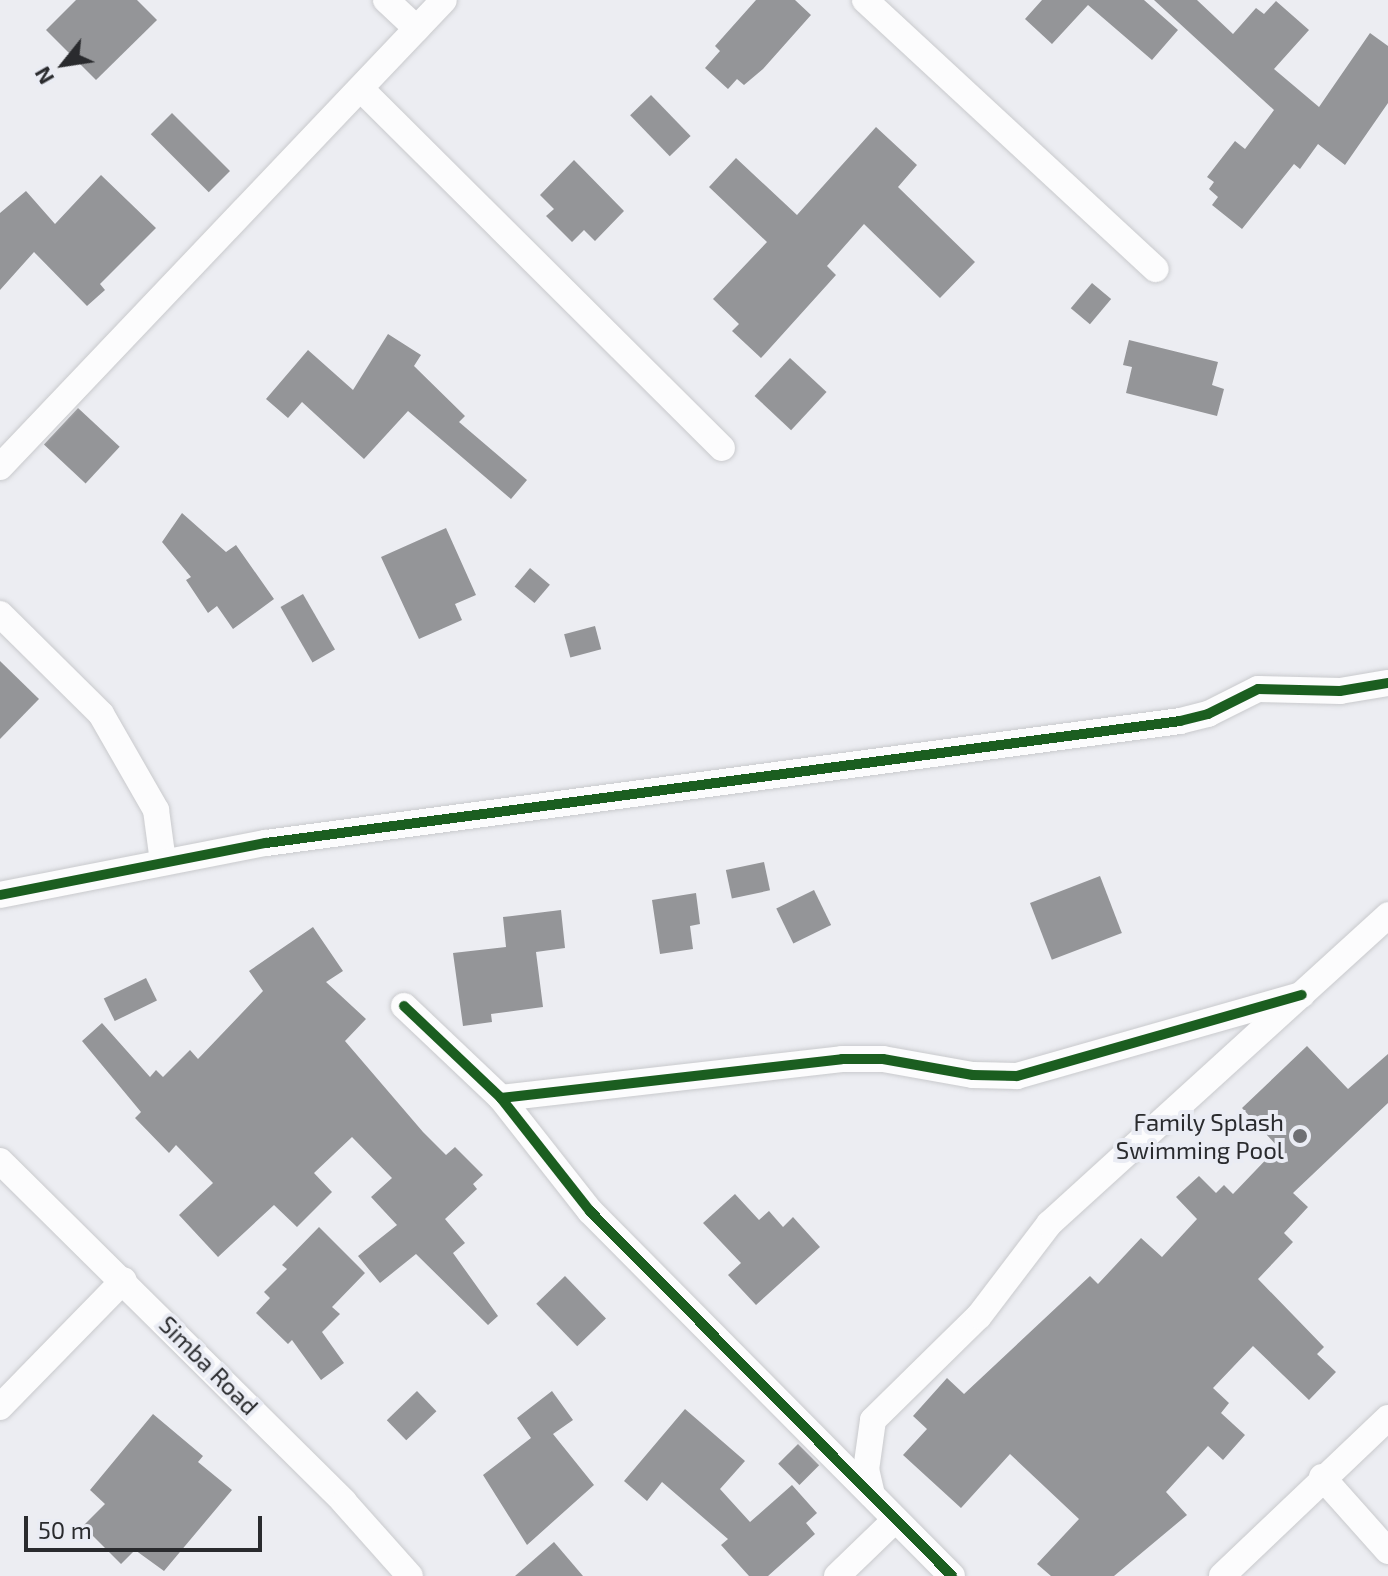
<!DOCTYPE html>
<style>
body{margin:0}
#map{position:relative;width:1388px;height:1576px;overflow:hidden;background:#ecedf2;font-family:"Exo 2",sans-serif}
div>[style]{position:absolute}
.building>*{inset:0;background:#949598;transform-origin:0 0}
.roads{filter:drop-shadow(0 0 2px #c9cacd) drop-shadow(0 0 2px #c9cacd)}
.street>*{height:26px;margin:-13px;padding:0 13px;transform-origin:13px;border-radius:13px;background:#fcfcfd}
.cycleway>*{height:10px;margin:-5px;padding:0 5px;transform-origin:5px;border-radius:5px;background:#1b5e20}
.dots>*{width:22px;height:22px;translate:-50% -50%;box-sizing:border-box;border:4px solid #eaecf4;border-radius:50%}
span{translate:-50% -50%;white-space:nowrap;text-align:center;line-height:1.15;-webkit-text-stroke:8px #eaecf4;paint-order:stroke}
.poi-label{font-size:24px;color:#2a2b2e}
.right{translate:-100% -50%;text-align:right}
.street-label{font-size:24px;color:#2a2b2e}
.north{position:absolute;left:24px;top:24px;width:80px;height:80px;-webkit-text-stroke:6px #eaecf4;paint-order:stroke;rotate:240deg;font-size:22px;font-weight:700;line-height:32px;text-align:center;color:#2a2b2e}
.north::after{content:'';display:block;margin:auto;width:28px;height:36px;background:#2a2b2e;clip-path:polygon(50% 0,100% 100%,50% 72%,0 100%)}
.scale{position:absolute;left:24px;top:1516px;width:238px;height:36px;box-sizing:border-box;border:4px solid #2a2b2e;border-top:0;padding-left:10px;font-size:24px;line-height:28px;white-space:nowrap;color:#2a2b2e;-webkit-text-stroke:6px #eaecf4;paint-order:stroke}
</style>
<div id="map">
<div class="building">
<div style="clip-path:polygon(76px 0,137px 0,157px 20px,96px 80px,46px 30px)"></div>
<div style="clip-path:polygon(756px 0,795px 0,811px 15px,763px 69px,744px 85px,737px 79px,728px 89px,705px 68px,720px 51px,715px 46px)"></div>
<div style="clip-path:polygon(1042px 0,1144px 0,1178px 30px,1152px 60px,1088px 5px,1052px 44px,1025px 19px)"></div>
<div style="clip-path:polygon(1154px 0,1197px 0,1233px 34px,1256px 8px,1264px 14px,1276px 1px,1309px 30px,1274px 69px,1319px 107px,1370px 33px,1388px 46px,1388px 103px,1345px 165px,1318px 144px,1300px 169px,1294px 164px,1242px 229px,1212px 205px,1218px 197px,1209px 189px,1214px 182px,1207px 177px,1235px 141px,1245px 149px,1274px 110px)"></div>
<div style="left:651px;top:95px;width:57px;height:29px;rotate:46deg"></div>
<div style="left:172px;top:113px;width:82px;height:30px;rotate:45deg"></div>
<div style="clip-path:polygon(876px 127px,917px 165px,898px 187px,975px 262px,940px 298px,864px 224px,827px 266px,836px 275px,761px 358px,732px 331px,739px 324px,713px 299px,767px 242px,709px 187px,736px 158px,797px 215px)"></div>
<div style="clip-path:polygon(574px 160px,624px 211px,595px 241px,584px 230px,572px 242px,546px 216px,554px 209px,540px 195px)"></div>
<div style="clip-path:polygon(101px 175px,156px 228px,100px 284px,105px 290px,87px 306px,34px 252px,0 290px,0 213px,26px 191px,55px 224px)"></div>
<div style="left:1092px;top:283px;width:25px;height:33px;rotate:40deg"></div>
<div style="clip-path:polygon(388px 334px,421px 355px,414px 366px,465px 416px,459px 422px,527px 480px,511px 499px,408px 411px,364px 459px,302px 402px,288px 418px,266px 399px,308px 350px,353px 390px)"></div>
<div style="clip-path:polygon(1129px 340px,1218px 362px,1212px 385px,1224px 389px,1217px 416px,1126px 393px,1132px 367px,1123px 365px)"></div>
<div style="left:790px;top:358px;width:50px;height:52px;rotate:43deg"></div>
<div style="left:78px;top:408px;width:57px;height:50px;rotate:43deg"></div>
<div style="clip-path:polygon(182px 513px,226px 552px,236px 545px,274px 599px,233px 629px,217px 606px,208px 613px,186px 580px,191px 577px,162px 542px)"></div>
<div style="clip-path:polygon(446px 528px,476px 595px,455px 604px,462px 620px,419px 639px,381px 557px)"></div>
<div style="left:530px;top:568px;width:26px;height:24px;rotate:40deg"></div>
<div style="left:303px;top:594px;width:64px;height:26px;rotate:60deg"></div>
<div style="left:595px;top:626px;width:24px;height:32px;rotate:75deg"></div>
<div style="clip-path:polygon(0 661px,39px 699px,0 739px)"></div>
<div style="left:764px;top:862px;width:29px;height:39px;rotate:78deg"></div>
<div style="left:1100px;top:876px;width:61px;height:75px;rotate:69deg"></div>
<div style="left:814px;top:890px;width:39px;height:42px;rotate:64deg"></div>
<div style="clip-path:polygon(696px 893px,700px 924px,690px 926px,693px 949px,660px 954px,652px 900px)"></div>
<div style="clip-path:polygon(561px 910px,565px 948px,536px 952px,543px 1007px,491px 1014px,492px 1022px,463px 1026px,453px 953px,506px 947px,503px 917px)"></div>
<div style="clip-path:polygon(313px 927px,343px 971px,326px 982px,366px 1019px,345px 1041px,423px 1132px,446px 1155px,455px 1147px,483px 1175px,473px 1184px,477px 1189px,445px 1219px,465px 1243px,453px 1253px,498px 1316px,488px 1325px,416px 1254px,380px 1283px,358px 1256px,397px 1225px,371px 1197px,392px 1178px,352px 1137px,314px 1173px,332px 1192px,297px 1227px,274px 1205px,218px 1257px,179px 1215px,213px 1183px,176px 1145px,169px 1153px,135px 1118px,141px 1112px,82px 1041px,102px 1023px,150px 1077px,156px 1070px,163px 1077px,190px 1050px,198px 1059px,263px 991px,249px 971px)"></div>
<div style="left:146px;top:978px;width:25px;height:47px;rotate:64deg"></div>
<div style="clip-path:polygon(1307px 1046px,1348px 1089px,1388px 1054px,1388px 1103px,1293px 1193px,1308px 1207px,1284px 1233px,1293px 1242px,1258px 1279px,1324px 1347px,1317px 1354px,1336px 1372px,1309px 1400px,1253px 1346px,1213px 1388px,1229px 1403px,1221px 1413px,1245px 1435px,1223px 1460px,1208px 1446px,1166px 1492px,1187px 1515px,1114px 1576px,1051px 1576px,1037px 1564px,1079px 1519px,1010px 1454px,961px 1508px,903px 1455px,927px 1429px,913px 1416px,947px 1378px,964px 1394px,1090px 1276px,1098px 1284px,1141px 1238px,1162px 1257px,1197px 1219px,1176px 1197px,1199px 1176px,1216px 1193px,1224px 1185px,1233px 1194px,1278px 1147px,1242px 1108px)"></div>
<div style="clip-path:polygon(735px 1194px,759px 1220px,769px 1211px,783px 1227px,793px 1217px,820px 1247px,756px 1305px,728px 1275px,741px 1263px,703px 1223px)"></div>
<div style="clip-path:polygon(319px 1227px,365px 1273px,332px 1307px,340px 1314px,322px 1332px,344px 1363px,321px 1380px,292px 1340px,288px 1344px,256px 1313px,270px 1298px,264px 1292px,287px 1269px,282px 1265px)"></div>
<div style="left:565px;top:1276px;width:59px;height:40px;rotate:46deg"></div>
<div style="left:417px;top:1391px;width:28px;height:42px;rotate:46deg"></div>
<div style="clip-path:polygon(552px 1391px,573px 1420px,553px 1434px,594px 1485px,527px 1545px,483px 1475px,531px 1438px,517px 1418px)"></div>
<div style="clip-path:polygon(685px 1409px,745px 1461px,720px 1489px,750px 1522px,792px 1485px,817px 1513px,806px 1523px,815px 1534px,768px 1576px,749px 1576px,721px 1545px,728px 1539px,662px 1482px,647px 1501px,624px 1481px)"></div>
<div style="clip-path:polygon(153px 1414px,203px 1456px,198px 1462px,232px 1490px,164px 1571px,135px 1550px,121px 1564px,83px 1526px,105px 1504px,90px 1490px)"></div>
<div style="left:798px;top:1444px;width:30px;height:28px;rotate:45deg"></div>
<div style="clip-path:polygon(554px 1542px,583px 1576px,515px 1576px)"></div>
</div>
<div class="roads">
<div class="street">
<div style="left:386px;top:0;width:42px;rotate:43.1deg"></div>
<div style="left:865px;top:0;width:396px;rotate:42.8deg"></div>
<div style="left:361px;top:89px;width:509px;rotate:44.84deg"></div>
<div style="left:0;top:467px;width:644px;rotate:-46.45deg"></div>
<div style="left:0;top:614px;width:142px;rotate:44.7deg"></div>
<div style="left:101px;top:714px;width:111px;rotate:60.2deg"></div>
<div style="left:156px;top:810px;width:52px;rotate:82.3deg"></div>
<div style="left:0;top:895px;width:271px;rotate:-11.1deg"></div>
<div style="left:266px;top:843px;width:922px;rotate:-7.6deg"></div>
<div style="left:1180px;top:721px;width:29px;rotate:-14deg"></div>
<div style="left:1208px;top:714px;width:56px;rotate:-26.6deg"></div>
<div style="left:1258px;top:689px;width:82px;rotate:1.4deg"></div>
<div style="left:1340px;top:691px;width:49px;rotate:-9.5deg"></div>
<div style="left:404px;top:1006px;width:134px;rotate:43.5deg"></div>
<div style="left:501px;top:1098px;width:144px;rotate:51.8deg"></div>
<div style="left:590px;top:1211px;width:514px;rotate:45.24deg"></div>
<div style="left:501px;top:1098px;width:343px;rotate:-6.5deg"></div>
<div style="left:842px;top:1059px;width:41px"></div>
<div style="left:883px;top:1059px;width:91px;rotate:10.1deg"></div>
<div style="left:973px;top:1075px;width:44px;rotate:1.3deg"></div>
<div style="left:1017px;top:1076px;width:296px;rotate:-15.9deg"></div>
<div style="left:0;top:1161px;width:484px;rotate:44.7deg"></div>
<div style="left:344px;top:1502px;width:99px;rotate:48.3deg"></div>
<div style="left:0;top:1407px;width:177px;rotate:-45.7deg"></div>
<div style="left:1322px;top:1477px;width:99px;rotate:48.3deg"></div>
<div style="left:872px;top:1495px;width:26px;rotate:-103deg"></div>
<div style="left:866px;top:1470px;width:50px;rotate:-82deg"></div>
<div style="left:873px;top:1420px;width:148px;rotate:-44.5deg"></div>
<div style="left:979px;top:1316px;width:116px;rotate:-52.7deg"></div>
<div style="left:1049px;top:1224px;width:459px;rotate:-42.3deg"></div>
<div style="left:837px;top:1576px;width:81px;rotate:-44deg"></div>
<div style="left:1222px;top:1576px;width:229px;rotate:-43.6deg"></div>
</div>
</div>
<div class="cycleway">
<div style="left:0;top:895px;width:271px;rotate:-11.1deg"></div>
<div style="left:266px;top:843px;width:922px;rotate:-7.6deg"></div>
<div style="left:1180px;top:721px;width:29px;rotate:-14deg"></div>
<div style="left:1208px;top:714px;width:56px;rotate:-26.6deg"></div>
<div style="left:1258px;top:689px;width:82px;rotate:1.4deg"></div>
<div style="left:1340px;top:691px;width:49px;rotate:-9.5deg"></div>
<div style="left:404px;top:1006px;width:134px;rotate:43.5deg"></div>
<div style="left:501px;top:1098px;width:144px;rotate:51.8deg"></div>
<div style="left:590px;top:1211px;width:514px;rotate:45.24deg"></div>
<div style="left:501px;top:1098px;width:343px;rotate:-6.5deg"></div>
<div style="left:842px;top:1059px;width:41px"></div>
<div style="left:883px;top:1059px;width:91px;rotate:10.1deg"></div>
<div style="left:973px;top:1075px;width:44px;rotate:1.3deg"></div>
<div style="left:1017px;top:1076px;width:296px;rotate:-15.9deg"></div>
</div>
<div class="dots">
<div style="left:1300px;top:1136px;background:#6e6f73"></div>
</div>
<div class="poi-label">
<span class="right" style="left:1284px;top:1136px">Family Splash<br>Swimming Pool</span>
</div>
<div class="street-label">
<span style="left:209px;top:1365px;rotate:45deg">Simba Road</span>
</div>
<div class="north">N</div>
<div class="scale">50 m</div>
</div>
